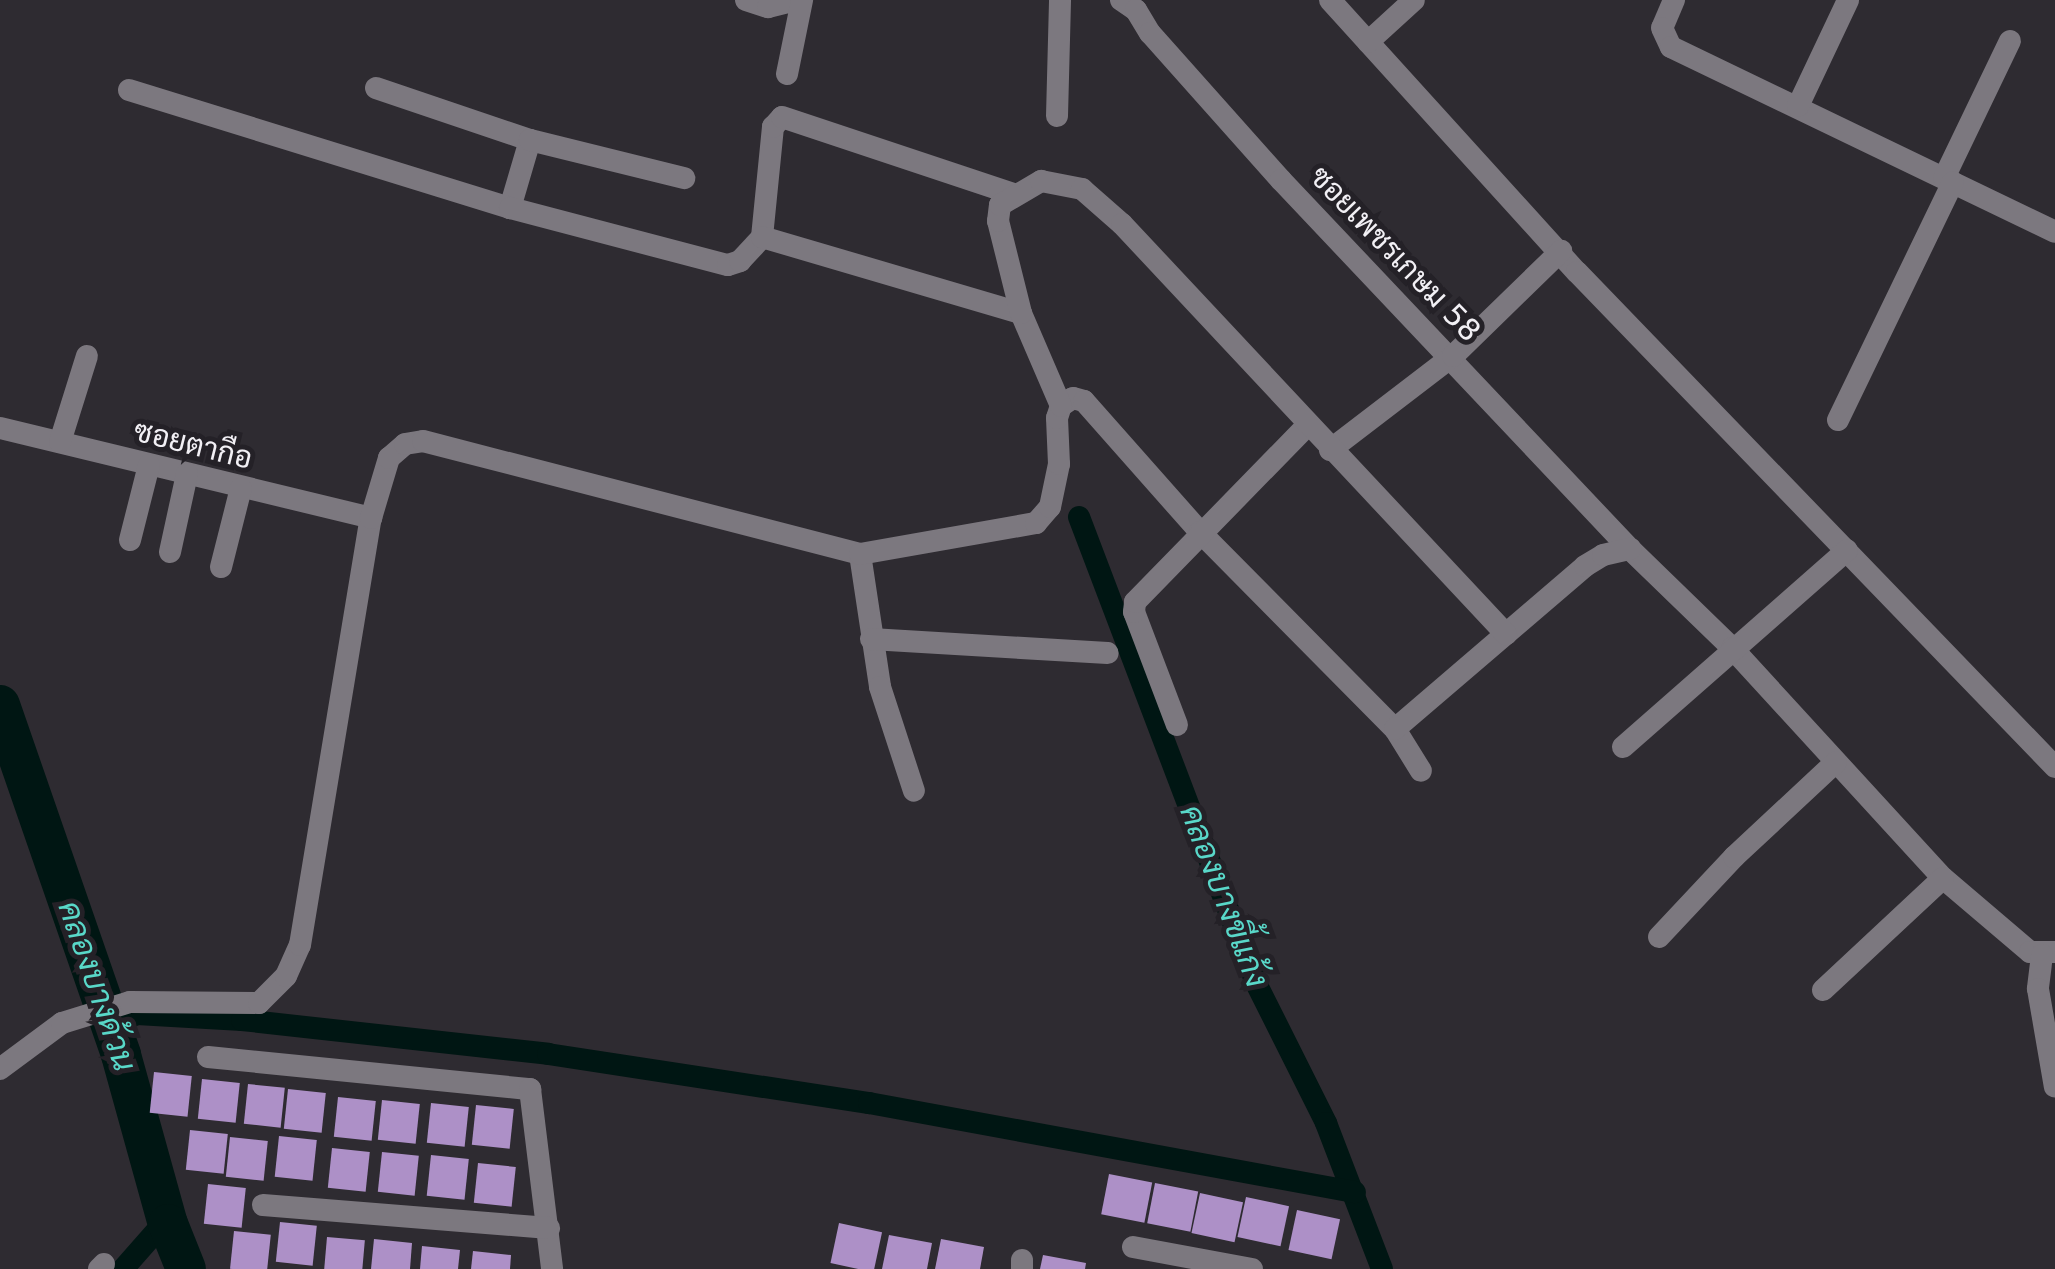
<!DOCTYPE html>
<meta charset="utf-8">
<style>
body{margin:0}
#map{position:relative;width:2055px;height:1269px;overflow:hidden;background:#2e2b31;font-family:"DejaVu Sans",Sarabun,sans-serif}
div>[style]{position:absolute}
.canal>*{height:22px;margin:-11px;padding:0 11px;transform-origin:11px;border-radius:11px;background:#001613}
.river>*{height:40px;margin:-20px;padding:0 20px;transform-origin:20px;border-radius:20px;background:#001613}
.building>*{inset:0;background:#ad90c7;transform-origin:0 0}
.minor>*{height:22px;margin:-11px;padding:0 11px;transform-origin:11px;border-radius:11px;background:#7c787f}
span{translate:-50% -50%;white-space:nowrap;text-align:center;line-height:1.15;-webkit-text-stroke:10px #242127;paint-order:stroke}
.street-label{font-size:30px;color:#f2f0f5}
.water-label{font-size:32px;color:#59d8c9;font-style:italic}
</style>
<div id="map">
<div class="canal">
<div style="left:1079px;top:517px;width:496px;rotate:69.2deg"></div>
<div style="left:1255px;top:981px;width:159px;rotate:63.4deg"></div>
<div style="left:1326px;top:1123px;width:156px;rotate:69deg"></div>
<div style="left:110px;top:1026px;width:30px;rotate:-24deg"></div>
<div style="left:137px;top:1014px;width:105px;rotate:3.3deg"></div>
<div style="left:242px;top:1020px;width:308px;rotate:6.3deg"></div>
<div style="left:548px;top:1054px;width:325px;rotate:8.7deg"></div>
<div style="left:869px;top:1103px;width:494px;rotate:10.4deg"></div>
<div style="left:123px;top:1269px;width:67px;rotate:-48.7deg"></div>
</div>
<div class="river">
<div style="left:0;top:705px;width:370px;rotate:70.9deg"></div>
<div style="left:121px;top:1055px;width:175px;rotate:74.5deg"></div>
<div style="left:168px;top:1224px;width:48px;rotate:68.2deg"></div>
</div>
<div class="building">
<div style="left:154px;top:1072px;width:38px;height:41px;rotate:6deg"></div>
<div style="left:202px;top:1079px;width:38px;height:40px;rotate:6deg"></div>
<div style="left:248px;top:1084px;width:37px;height:40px;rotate:6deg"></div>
<div style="left:288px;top:1089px;width:38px;height:40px;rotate:6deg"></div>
<div style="left:338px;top:1097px;width:38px;height:40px;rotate:6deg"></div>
<div style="left:382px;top:1100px;width:38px;height:40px;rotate:6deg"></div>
<div style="left:431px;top:1103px;width:38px;height:40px;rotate:6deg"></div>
<div style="left:476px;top:1105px;width:38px;height:40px;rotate:6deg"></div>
<div style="left:190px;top:1130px;width:38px;height:40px;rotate:6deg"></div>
<div style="left:279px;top:1136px;width:38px;height:41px;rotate:6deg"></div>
<div style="left:230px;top:1137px;width:38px;height:40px;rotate:6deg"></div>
<div style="left:332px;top:1148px;width:38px;height:40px;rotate:6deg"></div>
<div style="left:382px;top:1152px;width:37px;height:40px;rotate:6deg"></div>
<div style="left:431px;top:1155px;width:38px;height:41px;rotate:6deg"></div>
<div style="left:478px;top:1163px;width:38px;height:40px;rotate:6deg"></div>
<div style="left:1109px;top:1174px;width:44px;height:41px;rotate:11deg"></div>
<div style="left:1155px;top:1183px;width:44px;height:41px;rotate:11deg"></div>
<div style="left:208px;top:1184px;width:38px;height:40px;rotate:6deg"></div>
<div style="left:1200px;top:1193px;width:44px;height:41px;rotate:12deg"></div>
<div style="left:1246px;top:1197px;width:44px;height:41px;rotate:12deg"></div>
<div style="left:1297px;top:1210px;width:44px;height:41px;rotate:12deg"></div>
<div style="left:280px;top:1222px;width:37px;height:40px;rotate:6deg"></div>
<div style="left:839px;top:1223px;width:44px;height:41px;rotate:12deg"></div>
<div style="left:234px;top:1231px;width:37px;height:38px;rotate:6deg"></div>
<div style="clip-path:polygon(889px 1235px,932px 1243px,927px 1269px,882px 1269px)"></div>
<div style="left:327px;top:1237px;width:38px;height:32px;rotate:5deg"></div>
<div style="clip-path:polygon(374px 1239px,412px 1243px,410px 1269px,371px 1269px)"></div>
<div style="clip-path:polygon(941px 1239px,984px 1247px,980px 1269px,935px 1269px)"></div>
<div style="clip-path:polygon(422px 1246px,460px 1250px,458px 1269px,420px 1269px)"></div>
<div style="clip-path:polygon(473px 1251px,511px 1255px,510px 1269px,471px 1269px)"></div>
<div style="clip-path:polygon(1043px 1255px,1086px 1263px,1085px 1269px,1040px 1269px)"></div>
</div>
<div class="minor">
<div style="left:746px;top:0;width:23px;rotate:18deg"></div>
<div style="left:768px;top:7px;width:30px;rotate:-14deg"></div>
<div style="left:1121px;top:0;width:18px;rotate:34deg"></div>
<div style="left:1136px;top:10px;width:27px;rotate:59deg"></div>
<div style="left:1150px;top:33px;width:197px;rotate:48.3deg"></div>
<div style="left:1281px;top:180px;width:508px;rotate:46.6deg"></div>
<div style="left:1630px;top:549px;width:142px;rotate:44.1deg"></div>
<div style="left:1732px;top:648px;width:312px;rotate:47.5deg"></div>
<div style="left:1943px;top:878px;width:114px;rotate:40.4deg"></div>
<div style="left:2030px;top:952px;width:25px"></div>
<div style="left:1330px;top:0;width:367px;rotate:47.8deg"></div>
<div style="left:1577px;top:272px;width:688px;rotate:46deg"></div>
<div style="left:1674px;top:0;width:30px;rotate:113deg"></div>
<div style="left:1662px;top:28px;width:21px;rotate:65deg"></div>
<div style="left:1671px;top:47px;width:426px;rotate:25.7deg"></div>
<div style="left:1368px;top:42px;width:62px;rotate:-42.4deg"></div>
<div style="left:787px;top:74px;width:76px;rotate:-78.5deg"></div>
<div style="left:376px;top:88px;width:163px;rotate:18.7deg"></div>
<div style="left:530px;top:140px;width:71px;rotate:106.4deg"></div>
<div style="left:129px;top:90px;width:399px;rotate:17.2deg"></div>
<div style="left:510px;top:208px;width:225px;rotate:14.7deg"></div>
<div style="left:728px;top:265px;width:13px;rotate:-18deg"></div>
<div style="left:740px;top:261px;width:33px;rotate:-47deg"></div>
<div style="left:762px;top:237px;width:111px;rotate:-84.3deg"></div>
<div style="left:773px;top:127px;width:13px;rotate:-48deg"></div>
<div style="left:782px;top:117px;width:243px;rotate:18.4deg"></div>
<div style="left:1798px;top:106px;width:117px;rotate:-64.7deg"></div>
<div style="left:1057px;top:116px;width:116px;rotate:-88.5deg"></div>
<div style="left:530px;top:140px;width:159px;rotate:13.9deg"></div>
<div style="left:1944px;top:178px;width:152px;rotate:-64.3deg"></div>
<div style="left:762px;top:237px;width:270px;rotate:16.4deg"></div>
<div style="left:1061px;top:406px;width:14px;rotate:-34deg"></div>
<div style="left:1073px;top:398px;width:11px;rotate:15deg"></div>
<div style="left:1084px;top:401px;width:175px;rotate:48.5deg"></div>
<div style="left:1200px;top:532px;width:277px;rotate:45.3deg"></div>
<div style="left:1395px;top:729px;width:49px;rotate:58.2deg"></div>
<div style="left:1838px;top:420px;width:264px;rotate:-64.2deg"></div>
<div style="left:0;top:428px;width:382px;rotate:13.6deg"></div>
<div style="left:60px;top:442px;width:90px;rotate:-72.6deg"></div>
<div style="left:1330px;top:450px;width:155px;rotate:-37.4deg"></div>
<div style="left:1453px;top:356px;width:151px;rotate:-44.2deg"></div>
<div style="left:130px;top:540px;width:77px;rotate:-75.8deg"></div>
<div style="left:170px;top:552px;width:80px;rotate:-77.7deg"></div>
<div style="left:860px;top:554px;width:134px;rotate:81.4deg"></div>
<div style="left:880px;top:687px;width:109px;rotate:71.9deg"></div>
<div style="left:221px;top:567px;width:81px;rotate:-75.8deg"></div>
<div style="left:871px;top:639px;width:237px;rotate:3.4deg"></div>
<div style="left:1177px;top:725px;width:121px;rotate:-110.8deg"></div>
<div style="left:1134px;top:612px;width:10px;rotate:-84deg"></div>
<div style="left:1135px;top:602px;width:248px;rotate:-45.7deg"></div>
<div style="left:1395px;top:729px;width:250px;rotate:-40.6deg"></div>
<div style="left:1585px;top:566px;width:21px;rotate:-31deg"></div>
<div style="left:1603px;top:555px;width:28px;rotate:-13deg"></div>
<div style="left:1623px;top:747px;width:298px;rotate:-41.3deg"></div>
<div style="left:1659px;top:937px;width:110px;rotate:-46.8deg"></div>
<div style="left:1734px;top:857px;width:139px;rotate:-43deg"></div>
<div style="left:2042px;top:955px;width:34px;rotate:97deg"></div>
<div style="left:2038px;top:989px;width:99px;rotate:80.2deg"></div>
<div style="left:1823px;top:990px;width:164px;rotate:-43deg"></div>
<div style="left:208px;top:1057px;width:324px;rotate:5.7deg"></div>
<div style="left:530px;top:1089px;width:181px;rotate:83deg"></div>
<div style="left:0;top:1069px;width:77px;rotate:-36.6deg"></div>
<div style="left:62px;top:1023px;width:71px;rotate:-17.2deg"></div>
<div style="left:130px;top:1002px;width:129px;rotate:0.4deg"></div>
<div style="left:259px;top:1003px;width:38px;rotate:-45deg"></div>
<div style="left:286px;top:976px;width:34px;rotate:-66deg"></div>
<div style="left:300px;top:945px;width:433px;rotate:-80.6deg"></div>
<div style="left:371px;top:518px;width:63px;rotate:-73.3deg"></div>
<div style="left:389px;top:458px;width:21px;rotate:-41deg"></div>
<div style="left:405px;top:444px;width:18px;rotate:-9deg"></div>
<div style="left:423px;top:441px;width:451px;rotate:14.5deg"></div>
<div style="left:860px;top:554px;width:179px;rotate:-10deg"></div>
<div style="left:1036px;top:523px;width:21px;rotate:-49deg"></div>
<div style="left:1050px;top:507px;width:44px;rotate:-78.2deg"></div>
<div style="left:1059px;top:464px;width:46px;rotate:-92.5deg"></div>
<div style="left:1057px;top:418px;width:13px;rotate:-72deg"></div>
<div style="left:1061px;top:406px;width:101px;rotate:-113.3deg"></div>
<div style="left:1021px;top:313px;width:95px;rotate:-104deg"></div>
<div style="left:998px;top:221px;width:16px;rotate:-83deg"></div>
<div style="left:1000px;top:205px;width:48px;rotate:-30.3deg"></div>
<div style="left:1041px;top:181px;width:42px;rotate:11deg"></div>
<div style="left:1082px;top:189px;width:53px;rotate:41.2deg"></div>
<div style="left:1122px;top:224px;width:562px;rotate:46.88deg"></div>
<div style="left:263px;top:1205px;width:287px;rotate:4.6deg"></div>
<div style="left:1133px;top:1247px;width:121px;rotate:10.5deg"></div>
<div style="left:99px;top:1269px;width:7px;rotate:-45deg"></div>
<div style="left:1022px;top:1269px;width:9px;rotate:-90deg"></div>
</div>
<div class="street-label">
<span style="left:1395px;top:254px;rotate:46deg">ซอยเพชรเกษม 58</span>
<span style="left:193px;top:445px;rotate:14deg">ซอยตากือ</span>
</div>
<div class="water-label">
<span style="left:1224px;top:896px;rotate:69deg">คลองบางขี้แก้ง</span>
<span style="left:97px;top:986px;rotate:71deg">คลองบางด้วน</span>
</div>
</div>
